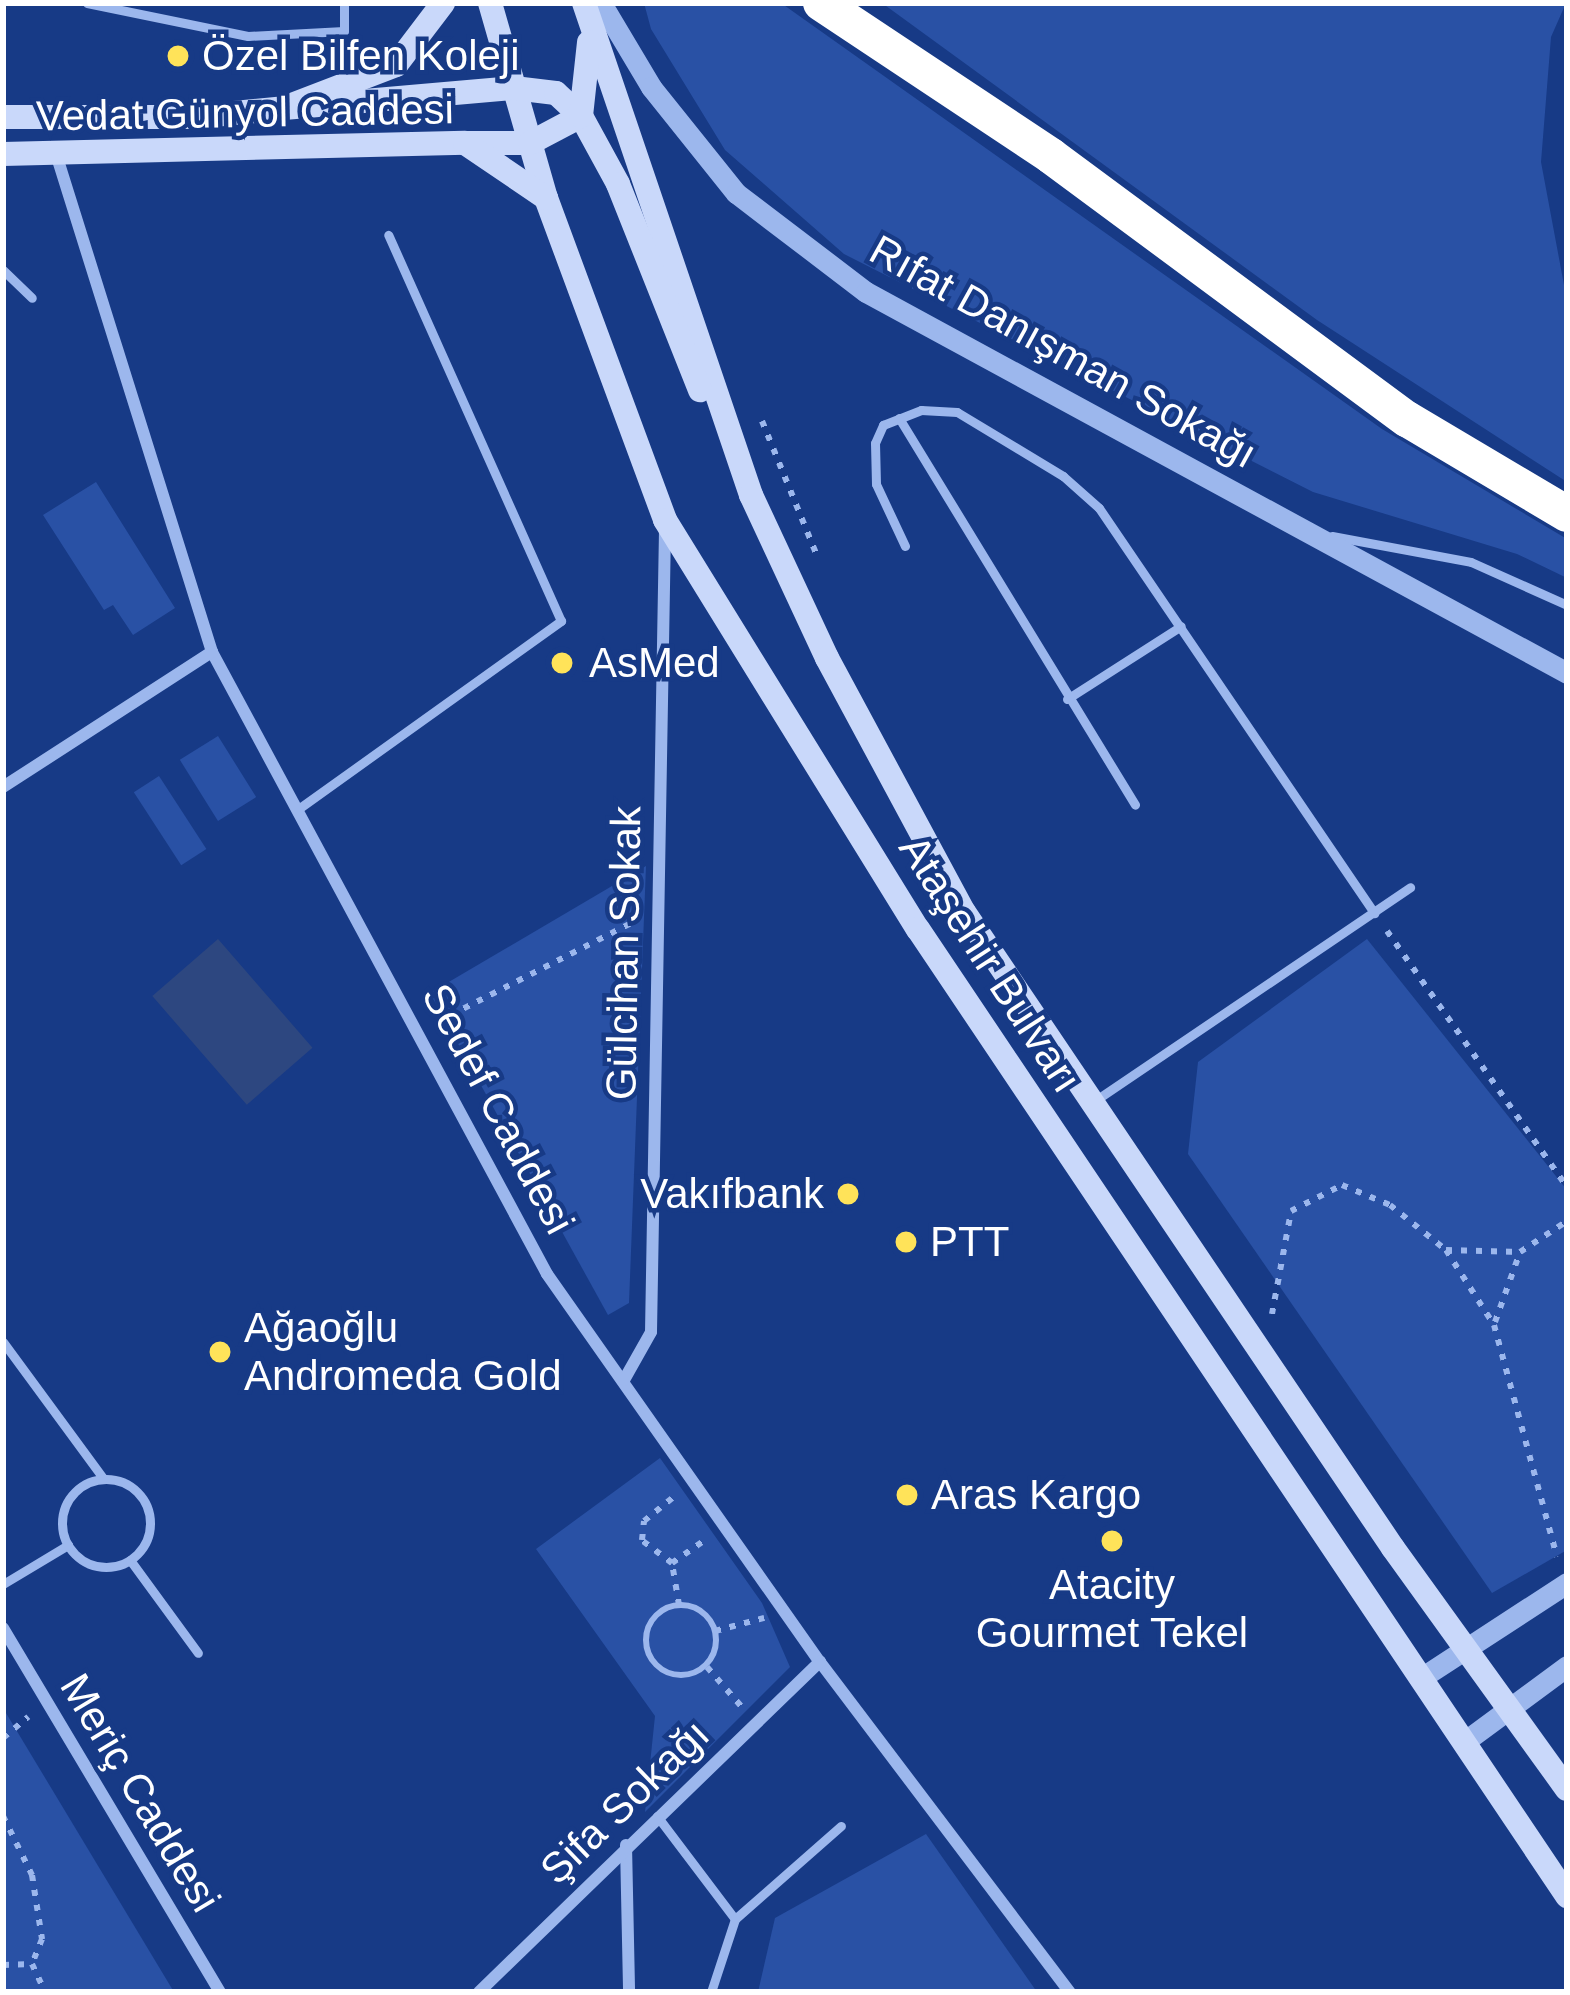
<!DOCTYPE html>
<meta charset="utf-8">
<style>
body{margin:0}
#map{position:relative;width:1570px;height:1995px;overflow:hidden;background:#173a86;font-family:Helvetica,sans-serif}
div>[style]{position:absolute}
.green>*{inset:0;background:#2951a5;transform-origin:0 0}
.water>*{inset:0;background:#2d4780;transform-origin:0 0}
.path>*{height:6px;margin-top:-3px;transform-origin:0;background:repeating-linear-gradient(90deg,#9cb7ed 0 6px,transparent 0 15px)}
.path>.ring{margin:-3px;padding:0;box-sizing:content-box;background:none;border:6px solid #9cb7ed;border-radius:50%}
.service>*{height:9px;margin:-4.5px;padding:0 4.5px;transform-origin:4.5px;border-radius:4.5px;background:#9cb7ed}
.service>.ring{margin:-4.5px;padding:0;box-sizing:content-box;background:none;border:9px solid #9cb7ed;border-radius:50%}
.minor>*{height:12px;margin:-6px;padding:0 6px;transform-origin:6px;border-radius:6px;background:#9cb7ed}
.tertiary>*{height:21px;margin:-10.5px;padding:0 10.5px;transform-origin:10.5px;border-radius:10.5px;background:#9cb7ed}
.secondary>*{height:24px;margin:-12px;padding:0 12px;transform-origin:12px;border-radius:12px;background:#c9d8fa}
.motorway>*{height:36px;margin:-18px;padding:0 18px;transform-origin:18px;border-radius:18px;background:#fff}
.dots>*{width:33px;height:33px;translate:-50% -50%;box-sizing:border-box;border:6px solid #173a86;border-radius:50%}
span{translate:-50% -50%;white-space:nowrap;text-align:center;line-height:1.15;-webkit-text-stroke:9px #173a86;paint-order:stroke}
.poi-label{font-size:42px;color:#fff}
.left{translate:0 -50%;text-align:left}
.right{translate:-100% -50%;text-align:right}
.street-label{font-size:42px;color:#fff}
.frame{position:absolute;inset:0;border:6px solid #fff;pointer-events:none}
</style>
<div id="map">
<div class="green">
<div style="clip-path:polygon(644px 3px,781px 3px,1382px 429px,1567px 539px,1567px 578px,1517px 554px,1313px 492px,844px 254px,725px 150px,651px 29px)"></div>
<div style="clip-path:polygon(882px 3px,1566px 3px,1551px 37px,1541px 162px,1567px 301px,1567px 482px,1317px 320px)"></div>
<div style="clip-path:polygon(96px 482px,175px 608px,133px 635px,113px 605px,104px 610px,43px 515px)"></div>
<div style="left:218px;top:736px;width:72px;height:45px;rotate:58deg"></div>
<div style="left:159px;top:776px;width:87px;height:30px;rotate:57deg"></div>
<div style="clip-path:polygon(646px 866px,629px 1303px,608px 1315px,430px 993px)"></div>
<div style="clip-path:polygon(1367px 939px,1567px 1190px,1567px 1550px,1492px 1593px,1188px 1154px,1198px 1062px)"></div>
<div style="clip-path:polygon(660px 1458px,762px 1603px,790px 1667px,645px 1812px,655px 1716px,536px 1549px)"></div>
<div style="clip-path:polygon(3px 1708px,174px 1992px,3px 1992px)"></div>
<div style="clip-path:polygon(926px 1834px,1037px 1992px,758px 1992px,775px 1918px)"></div>
</div>
<div class="water">
<div style="left:218px;top:939px;width:144px;height:87px;rotate:49deg"></div>
</div>
<div class="path">
<div style="left:762px;top:421px;width:143px;rotate:67.8deg"></div>
<div style="left:1387px;top:931px;width:313px;rotate:54.9deg"></div>
<div style="left:437px;top:1022px;width:220px;rotate:-27deg"></div>
<div style="left:1446px;top:1250px;width:74px;rotate:1.5deg"></div>
<div style="left:1520px;top:1252px;width:56px;rotate:-33.4deg"></div>
<div style="left:1272px;top:1314px;width:105px;rotate:-79.5deg"></div>
<div style="left:1291px;top:1211px;width:57px;rotate:-27deg"></div>
<div style="left:1342px;top:1185px;width:52px;rotate:22.6deg"></div>
<div style="left:1390px;top:1205px;width:72px;rotate:38.8deg"></div>
<div style="left:1446px;top:1250px;width:89px;rotate:57.4deg"></div>
<div style="left:1494px;top:1325px;width:240px;rotate:74.8deg"></div>
<div style="left:1495px;top:1322px;width:74px;rotate:-70.3deg"></div>
<div style="left:672px;top:1563px;width:38px;rotate:-143deg"></div>
<div style="left:642px;top:1540px;width:19px;rotate:-84deg"></div>
<div style="left:644px;top:1521px;width:41px;rotate:-39.1deg"></div>
<div class="ring" style="left:646px;top:1605px;width:64px;height:64px"></div>
<div style="left:679px;top:1605px;width:43px;rotate:-99.5deg"></div>
<div style="left:672px;top:1563px;width:38px;rotate:-35deg"></div>
<div style="left:715px;top:1631px;width:51px;rotate:-14.9deg"></div>
<div style="left:707px;top:1667px;width:52px;rotate:48.9deg"></div>
<div style="left:3px;top:1738px;width:33px;rotate:-40deg"></div>
<div style="left:3px;top:1816px;width:66px;rotate:63.8deg"></div>
<div style="left:32px;top:1875px;width:65px;rotate:81.1deg"></div>
<div style="left:42px;top:1939px;width:27px;rotate:112deg"></div>
<div style="left:32px;top:1964px;width:31px;rotate:65deg"></div>
<div style="left:3px;top:1965px;width:29px;rotate:-2deg"></div>
</div>
<div class="service">
<div style="left:87px;top:3px;width:164px;rotate:11.6deg"></div>
<div style="left:248px;top:36px;width:96px;rotate:-3deg"></div>
<div style="left:344px;top:31px;width:28px;rotate:-90deg"></div>
<div style="left:3px;top:270px;width:40px;rotate:44deg"></div>
<div style="left:899px;top:418px;width:453px;rotate:58.6deg"></div>
<div style="left:1332px;top:536px;width:141px;rotate:10.6deg"></div>
<div style="left:1471px;top:562px;width:105px;rotate:24.1deg"></div>
<div style="left:905px;top:546px;width:68px;rotate:-115.1deg"></div>
<div style="left:876px;top:484px;width:41px;rotate:-91.4deg"></div>
<div style="left:875px;top:443px;width:20px;rotate:-66deg"></div>
<div style="left:883px;top:425px;width:41px;rotate:-21.5deg"></div>
<div style="left:921px;top:410px;width:36px;rotate:3deg"></div>
<div style="left:957px;top:412px;width:124px;rotate:31.1deg"></div>
<div style="left:1063px;top:476px;width:48px;rotate:41.6deg"></div>
<div style="left:1099px;top:508px;width:490px;rotate:55.8deg"></div>
<div style="left:1067px;top:699px;width:135px;rotate:-32.6deg"></div>
<div style="left:301px;top:807px;width:320px;rotate:-35.6deg"></div>
<div style="left:561px;top:621px;width:423px;rotate:-114.1deg"></div>
<div style="left:1093px;top:1102px;width:383px;rotate:-34.1deg"></div>
<div style="left:3px;top:1342px;width:169px;rotate:53.7deg"></div>
<div class="ring" style="left:62px;top:1479px;width:79px;height:79px"></div>
<div style="left:130px;top:1560px;width:115px;rotate:53.8deg"></div>
<div style="left:3px;top:1584px;width:76px;rotate:-31deg"></div>
<div style="left:657px;top:1816px;width:129px;rotate:52.9deg"></div>
<div style="left:735px;top:1919px;width:77px;rotate:108.2deg"></div>
<div style="left:735px;top:1919px;width:141px;rotate:-41.3deg"></div>
</div>
<div class="minor">
<div style="left:57px;top:157px;width:519px;rotate:72.61deg"></div>
<div style="left:212px;top:652px;width:706px;rotate:61.69deg"></div>
<div style="left:547px;top:1274px;width:474px;rotate:54.9deg"></div>
<div style="left:820px;top:1662px;width:414px;rotate:52.9deg"></div>
<div style="left:3px;top:787px;width:249px;rotate:-32.9deg"></div>
<div style="left:624px;top:1380px;width:55px;rotate:-60.6deg"></div>
<div style="left:651px;top:1332px;width:804px;rotate:-89deg"></div>
<div style="left:3px;top:1628px;width:424px;rotate:59.2deg"></div>
<div style="left:626px;top:1845px;width:147px;rotate:88.8deg"></div>
<div style="left:479px;top:1992px;width:475px;rotate:-44.1deg"></div>
</div>
<div class="tertiary">
<div style="left:601px;top:3px;width:98px;rotate:59.2deg"></div>
<div style="left:651px;top:87px;width:136px;rotate:51.3deg"></div>
<div style="left:736px;top:193px;width:163px;rotate:37.3deg"></div>
<div style="left:866px;top:292px;width:798px;rotate:28.52deg"></div>
<div style="left:1421px;top:1678px;width:174px;rotate:-33.1deg"></div>
<div style="left:1464px;top:1742px;width:128px;rotate:-36.4deg"></div>
</div>
<div class="secondary">
<div style="left:490px;top:3px;width:203px;rotate:74deg"></div>
<div style="left:546px;top:198px;width:343px;rotate:69.7deg"></div>
<div style="left:665px;top:520px;width:481px;rotate:58.3deg"></div>
<div style="left:918px;top:929px;width:1165px;rotate:56.13deg"></div>
<div style="left:584px;top:3px;width:520px;rotate:71.25deg"></div>
<div style="left:751px;top:495px;width:180px;rotate:65deg"></div>
<div style="left:827px;top:658px;width:289px;rotate:61.7deg"></div>
<div style="left:964px;top:912px;width:767px;rotate:56deg"></div>
<div style="left:1393px;top:1548px;width:297px;rotate:54.2deg"></div>
<div style="left:284px;top:108px;width:231px;rotate:-5deg"></div>
<div style="left:514px;top:88px;width:42px;rotate:6.8deg"></div>
<div style="left:556px;top:93px;width:34px;rotate:43deg"></div>
<div style="left:581px;top:116px;width:77px;rotate:61.4deg"></div>
<div style="left:618px;top:184px;width:222px;rotate:68.3deg"></div>
<div style="left:3px;top:117px;width:190px"></div>
<div style="left:193px;top:117px;width:91px;rotate:-5.6deg"></div>
<div style="left:284px;top:108px;width:120px;rotate:-21deg"></div>
<div style="left:396px;top:65px;width:78px;rotate:-52.8deg"></div>
<div style="left:465px;top:143px;width:65px"></div>
<div style="left:530px;top:143px;width:58px;rotate:-27.9deg"></div>
<div style="left:581px;top:116px;width:74px;rotate:-83.8deg"></div>
<div style="left:3px;top:154px;width:462px;rotate:-1.4deg"></div>
<div style="left:465px;top:143px;width:98px;rotate:34.2deg"></div>
</div>
<div class="motorway">
<div style="left:821px;top:3px;width:276px;rotate:33.6deg"></div>
<div style="left:1051px;top:156px;width:443px;rotate:36.5deg"></div>
<div style="left:1407px;top:419px;width:186px;rotate:30.7deg"></div>
</div>
<div class="dots">
<div style="left:178px;top:56px;background:#ffe359"></div>
<div style="left:562px;top:663px;background:#ffe359"></div>
<div style="left:848px;top:1194px;background:#ffe359"></div>
<div style="left:906px;top:1242px;background:#ffe359"></div>
<div style="left:220px;top:1352px;background:#ffe359"></div>
<div style="left:907px;top:1495px;background:#ffe359"></div>
<div style="left:1112px;top:1541px;background:#ffe359"></div>
</div>
<div class="poi-label">
<span class="left" style="left:202px;top:56px">Özel Bilfen Koleji</span>
<span class="left" style="left:589px;top:663px">AsMed</span>
<span class="right" style="left:824px;top:1194px">Vakıfbank</span>
<span class="left" style="left:930px;top:1242px">PTT</span>
<span class="left" style="left:244px;top:1352px">Ağaoğlu<br>Andromeda Gold</span>
<span class="left" style="left:931px;top:1495px">Aras Kargo</span>
<span style="left:1112px;top:1609px">Atacity<br>Gourmet Tekel</span>
</div>
<div class="street-label">
<span style="left:245px;top:113px;rotate:-1deg">Vedat Günyol Caddesi</span>
<span style="left:1063px;top:352px;rotate:29deg">Rıfat Danışman Sokağı</span>
<span style="left:624px;top:953px;rotate:-89deg">Gülcihan Sokak</span>
<span style="left:990px;top:964px;rotate:57deg">Ataşehir Bulvarı</span>
<span style="left:498px;top:1109px;rotate:62deg">Sedef Caddesi</span>
<span style="left:140px;top:1793px;rotate:59deg">Meriç Caddesi</span>
<span style="left:625px;top:1802px;rotate:-44deg">Şifa Sokağı</span>
</div>
<div class="frame"></div>
</div>
